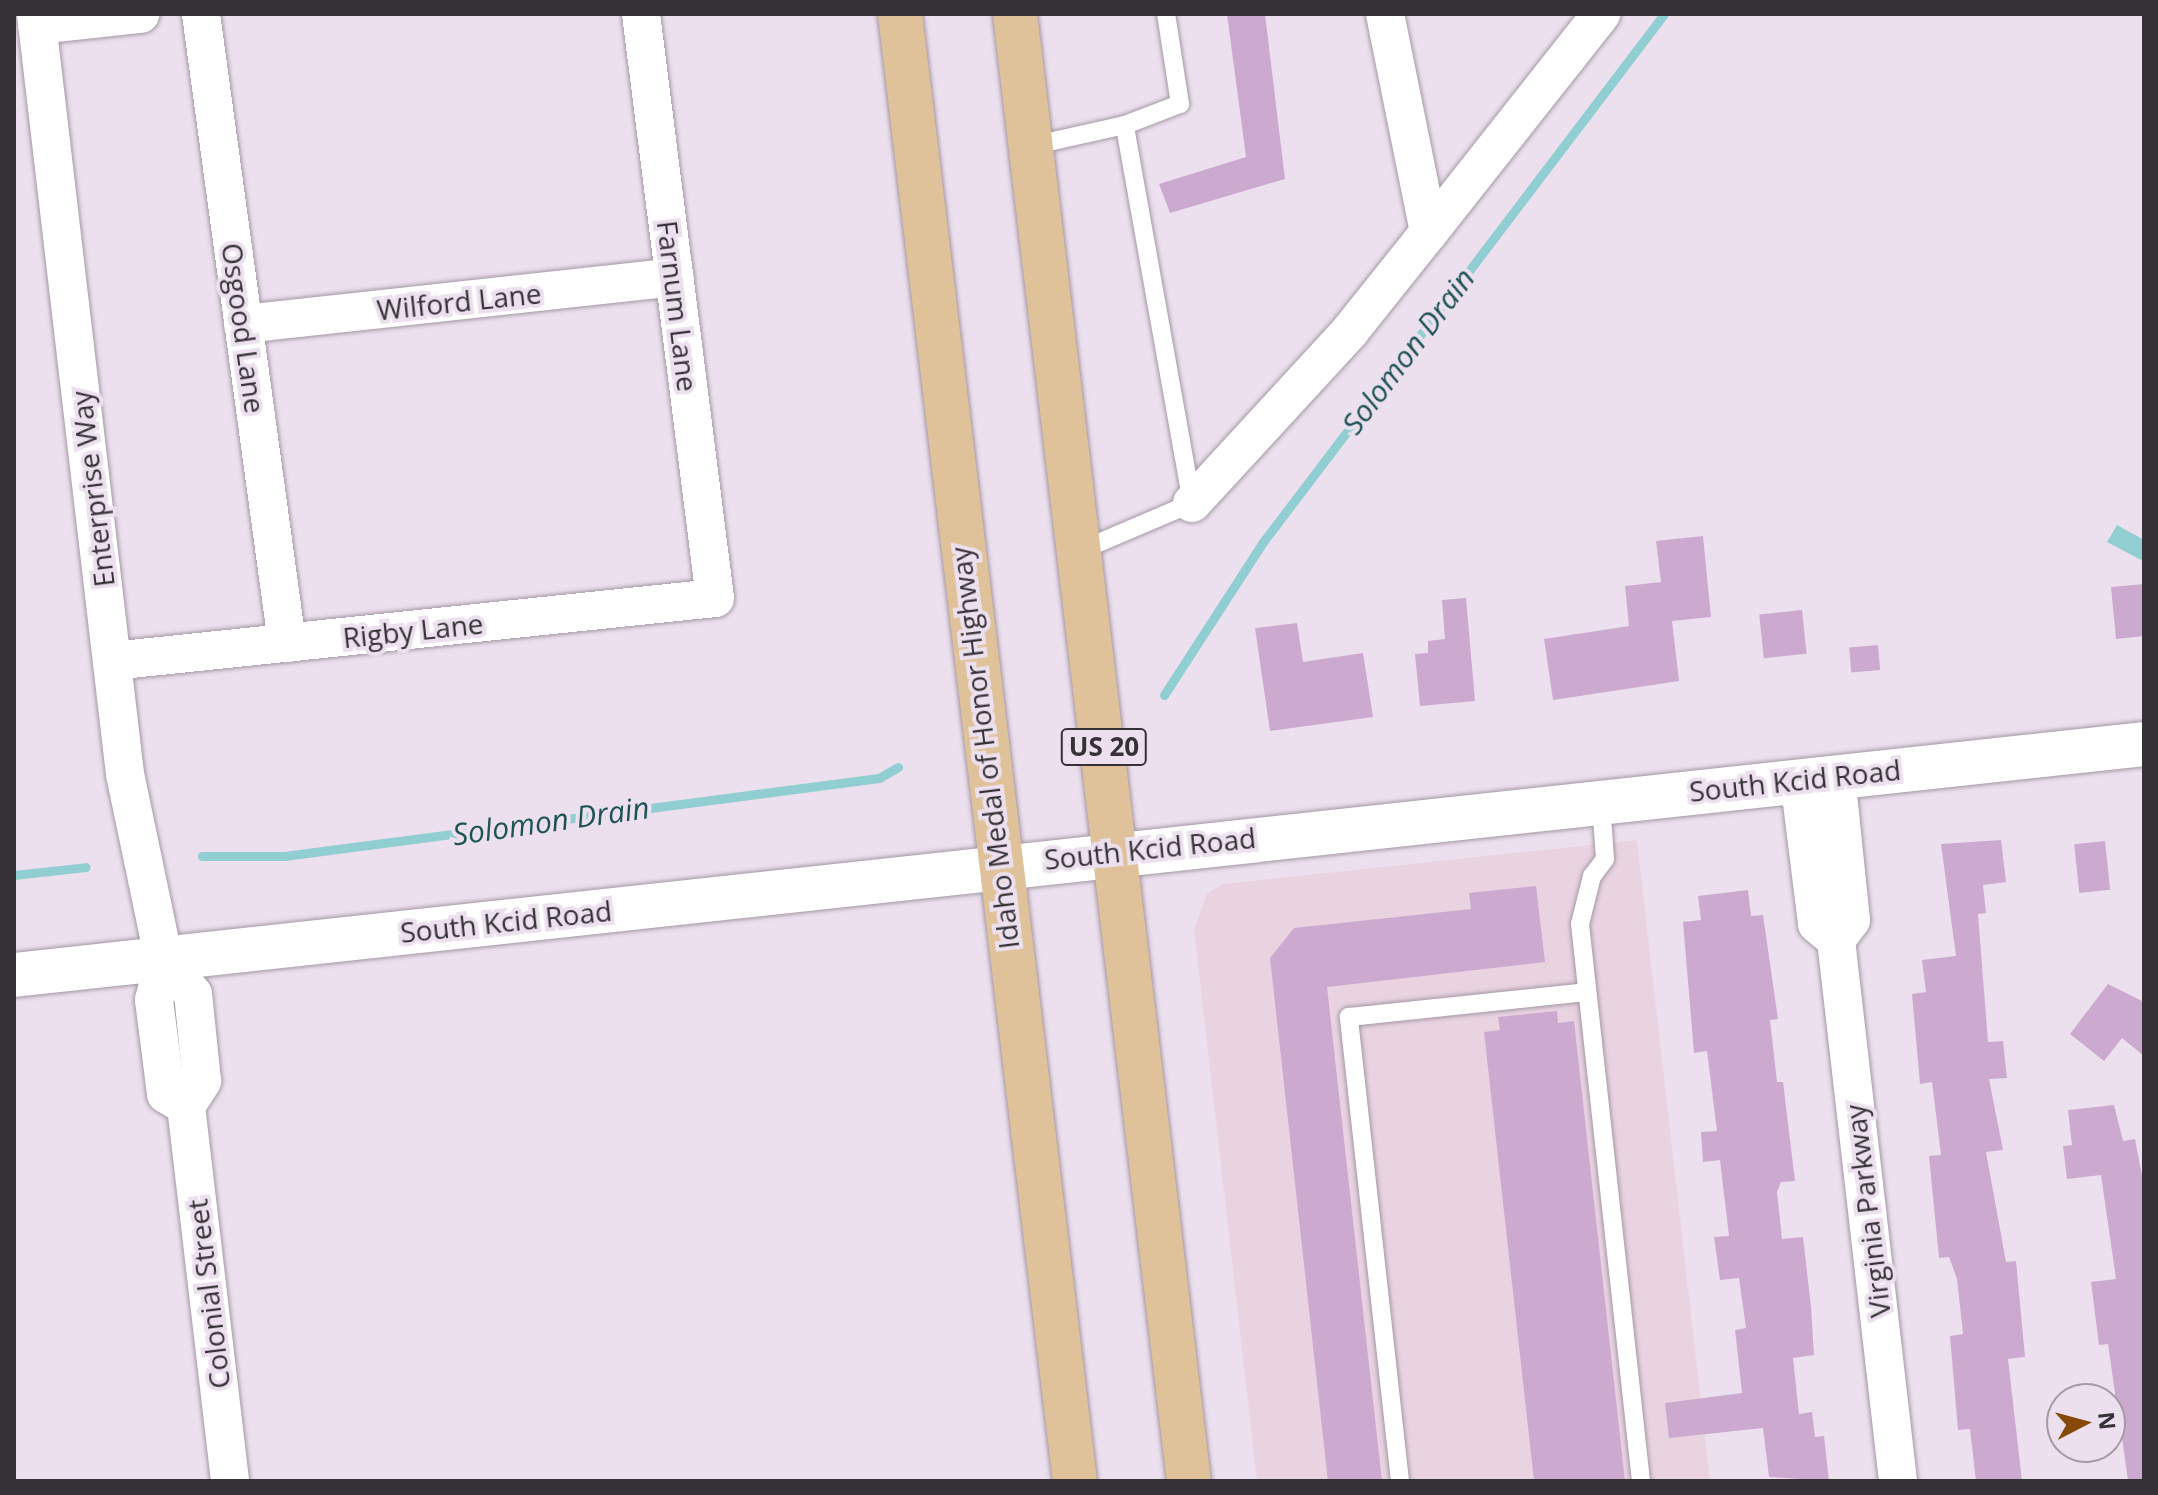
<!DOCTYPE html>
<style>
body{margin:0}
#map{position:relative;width:2158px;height:1495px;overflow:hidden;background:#ece0ee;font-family:"Open Sans",sans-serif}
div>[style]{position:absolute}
.industrial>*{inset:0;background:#e9d3e1}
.water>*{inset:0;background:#90ced1}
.stream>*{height:9px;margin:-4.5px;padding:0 4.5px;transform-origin:4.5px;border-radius:4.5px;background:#90ced1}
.building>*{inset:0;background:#ccaacf;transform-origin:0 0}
.roads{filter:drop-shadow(0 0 2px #a498a5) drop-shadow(0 0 2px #a498a5)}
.service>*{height:18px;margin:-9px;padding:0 9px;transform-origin:9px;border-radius:9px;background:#fff}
.minor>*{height:38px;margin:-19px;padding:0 19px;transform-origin:19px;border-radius:19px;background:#fff}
.tertiary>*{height:44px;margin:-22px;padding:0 22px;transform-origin:22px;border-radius:22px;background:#fff}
.primary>*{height:44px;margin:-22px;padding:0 22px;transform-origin:22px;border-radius:22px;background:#dfc19a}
span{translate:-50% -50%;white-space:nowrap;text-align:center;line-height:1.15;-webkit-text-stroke:8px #ece0ee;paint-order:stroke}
.shield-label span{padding:2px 6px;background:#ece0ee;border:2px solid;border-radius:6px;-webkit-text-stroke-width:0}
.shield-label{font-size:26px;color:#353136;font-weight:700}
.street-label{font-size:28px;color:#353136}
.water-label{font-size:30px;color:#1e5356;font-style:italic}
.frame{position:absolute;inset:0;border:16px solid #353136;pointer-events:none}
.north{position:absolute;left:2046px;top:1383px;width:80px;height:80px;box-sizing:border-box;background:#ece0ee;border:2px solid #a39aa4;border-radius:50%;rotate:84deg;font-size:22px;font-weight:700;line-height:32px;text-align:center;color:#353136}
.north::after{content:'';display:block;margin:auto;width:28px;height:36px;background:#874909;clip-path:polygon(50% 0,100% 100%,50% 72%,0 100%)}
</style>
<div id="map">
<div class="industrial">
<div style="clip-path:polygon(1637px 840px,1710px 1481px,1257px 1481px,1194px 929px,1207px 894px,1223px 884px)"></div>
</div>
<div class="water">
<div style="clip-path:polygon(2117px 525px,2144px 540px,2143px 561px,2107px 542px)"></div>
</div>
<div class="stream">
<div style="left:1164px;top:695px;width:182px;rotate:-57.1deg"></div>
<div style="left:1263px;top:542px;width:663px;rotate:-52.78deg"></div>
<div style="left:202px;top:856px;width:82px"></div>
<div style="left:284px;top:856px;width:600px;rotate:-7.47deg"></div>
<div style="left:879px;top:778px;width:22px;rotate:-30deg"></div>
<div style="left:14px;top:875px;width:72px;rotate:-6.3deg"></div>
</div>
<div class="building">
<div style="clip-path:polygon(1227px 14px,1265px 14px,1285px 179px,1170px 213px,1159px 184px,1246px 157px)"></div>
<div style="clip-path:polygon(1703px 536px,1711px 617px,1672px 621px,1679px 681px,1553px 700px,1544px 639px,1629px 626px,1625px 586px,1661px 582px,1656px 541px)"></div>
<div style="clip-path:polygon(2144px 584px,2144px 636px,2116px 639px,2111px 587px)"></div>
<div style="clip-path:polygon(1466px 598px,1475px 701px,1420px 706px,1415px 654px,1428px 653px,1428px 641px,1445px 639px,1442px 600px)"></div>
<div style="left:1802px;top:610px;width:44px;height:43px;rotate:84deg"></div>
<div style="clip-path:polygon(1297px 623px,1303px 662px,1363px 653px,1373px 717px,1270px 731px,1255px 628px)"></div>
<div style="left:1878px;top:645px;width:25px;height:29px;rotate:85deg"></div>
<div style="clip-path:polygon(2001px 840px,2006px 882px,1983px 885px,1986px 913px,1978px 914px,1988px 1042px,2003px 1041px,2007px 1078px,1989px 1079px,2003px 1150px,1986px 1152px,2006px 1262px,2016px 1261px,2025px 1357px,2008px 1359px,2022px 1481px,1976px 1481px,1970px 1429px,1958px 1430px,1950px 1336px,1963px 1334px,1957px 1279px,1949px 1257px,1939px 1258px,1929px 1156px,1941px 1155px,1932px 1082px,1920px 1084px,1912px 994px,1926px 992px,1922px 960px,1956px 956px,1941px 844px)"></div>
<div style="left:2105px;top:841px;width:49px;height:31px;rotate:84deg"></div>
<div style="clip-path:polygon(1536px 886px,1545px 962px,1327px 987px,1382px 1481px,1328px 1481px,1270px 958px,1294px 928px,1471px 909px,1469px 893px)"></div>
<div style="clip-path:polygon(1748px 890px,1751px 916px,1763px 915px,1778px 1019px,1770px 1020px,1777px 1082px,1783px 1082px,1795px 1181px,1781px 1182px,1777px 1192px,1782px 1239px,1803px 1237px,1811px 1307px,1814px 1355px,1793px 1358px,1799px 1414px,1812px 1412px,1815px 1437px,1824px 1436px,1829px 1481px,1769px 1477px,1763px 1428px,1669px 1438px,1665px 1403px,1742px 1393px,1735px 1330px,1746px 1328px,1739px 1278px,1720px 1280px,1714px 1237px,1729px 1236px,1720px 1160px,1703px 1162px,1701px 1132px,1717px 1131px,1707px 1051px,1694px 1053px,1683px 922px,1701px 920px,1698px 896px)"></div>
<div style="clip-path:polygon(2108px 984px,2144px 1002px,2144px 1056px,2122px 1038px,2104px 1061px,2070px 1034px)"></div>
<div style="clip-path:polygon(1557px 1011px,1558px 1023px,1574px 1021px,1625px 1481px,1534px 1481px,1484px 1032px,1500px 1030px,1498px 1017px)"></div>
<div style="clip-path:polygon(2114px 1105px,2123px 1141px,2135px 1139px,2144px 1186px,2144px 1481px,2128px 1481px,2121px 1430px,2110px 1431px,2115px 1393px,2108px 1344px,2099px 1345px,2091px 1282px,2116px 1279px,2101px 1175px,2067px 1179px,2063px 1146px,2072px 1145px,2068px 1110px)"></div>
</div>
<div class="roads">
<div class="service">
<div style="left:1031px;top:146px;width:96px;rotate:-12.6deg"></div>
<div style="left:1125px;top:125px;width:59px;rotate:-20.9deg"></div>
<div style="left:1180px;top:104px;width:91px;rotate:-98.8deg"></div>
<div style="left:1082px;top:550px;width:120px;rotate:-23.1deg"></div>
<div style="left:1192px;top:503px;width:384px;rotate:-100.1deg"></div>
<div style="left:1601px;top:803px;width:56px;rotate:85.9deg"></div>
<div style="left:1605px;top:859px;width:21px;rotate:127deg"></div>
<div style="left:1592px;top:876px;width:49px;rotate:104deg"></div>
<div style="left:1580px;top:924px;width:560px;rotate:83.75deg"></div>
<div style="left:1400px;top:1481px;width:467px;rotate:-96.3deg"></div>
<div style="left:1349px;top:1017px;width:239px;rotate:-6deg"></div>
</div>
<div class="minor">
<div style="left:36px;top:14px;width:765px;rotate:83.32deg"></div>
<div style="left:125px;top:774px;width:190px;rotate:78.2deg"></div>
<div style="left:164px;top:960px;width:41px;rotate:104deg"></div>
<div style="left:154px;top:1000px;width:95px;rotate:82.7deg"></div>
<div style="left:166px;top:1094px;width:23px;rotate:31deg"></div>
<div style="left:186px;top:1106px;width:30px;rotate:-57deg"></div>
<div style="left:202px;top:1081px;width:87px;rotate:-95.9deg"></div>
<div style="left:193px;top:994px;width:45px;rotate:-130.5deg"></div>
<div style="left:201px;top:14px;width:635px;rotate:82.21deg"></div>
<div style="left:37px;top:25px;width:104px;rotate:-6.1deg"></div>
<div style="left:1429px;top:232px;width:278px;rotate:-51.7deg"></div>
<div style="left:243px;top:324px;width:434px;rotate:-6.2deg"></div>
<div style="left:1192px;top:503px;width:234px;rotate:-47.4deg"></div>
<div style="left:1350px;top:331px;width:127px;rotate:-51.4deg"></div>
<div style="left:1429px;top:232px;width:222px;rotate:-101.4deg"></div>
<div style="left:112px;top:661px;width:606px;rotate:-5.96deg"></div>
<div style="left:715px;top:598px;width:589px;rotate:-97.22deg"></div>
<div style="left:1836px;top:775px;width:146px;rotate:84.1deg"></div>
<div style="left:1851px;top:920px;width:25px;rotate:127deg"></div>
<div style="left:1836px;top:940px;width:545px;rotate:83.46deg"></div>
<div style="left:1799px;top:779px;width:146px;rotate:82.9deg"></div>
<div style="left:1817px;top:924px;width:25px;rotate:40deg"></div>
<div style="left:186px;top:1106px;width:378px;rotate:83.3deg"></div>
</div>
<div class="tertiary">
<div style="left:14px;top:975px;width:2142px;rotate:-6.19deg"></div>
</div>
<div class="primary">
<div style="left:900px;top:14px;width:1477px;rotate:83.2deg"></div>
<div style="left:1015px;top:14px;width:1477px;rotate:83.24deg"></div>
</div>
</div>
<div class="shield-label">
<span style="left:1104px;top:747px">US 20</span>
</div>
<div class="street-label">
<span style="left:459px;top:301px;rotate:-6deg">Wilford Lane</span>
<span style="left:678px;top:306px;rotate:83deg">Farnum Lane</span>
<span style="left:244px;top:328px;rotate:82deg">Osgood Lane</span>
<span style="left:92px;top:489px;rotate:-97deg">Enterprise Way</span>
<span style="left:413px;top:630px;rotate:-6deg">Rigby Lane</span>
<span style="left:984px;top:748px;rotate:-97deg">Idaho Medal of Honor Highway</span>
<span style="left:1795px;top:780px;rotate:-6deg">South Kcid Road</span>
<span style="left:1150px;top:848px;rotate:-6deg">South Kcid Road</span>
<span style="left:506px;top:921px;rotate:-6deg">South Kcid Road</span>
<span style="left:1867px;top:1211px;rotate:-97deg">Virginia Parkway</span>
<span style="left:208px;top:1294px;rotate:-97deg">Colonial Street</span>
</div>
<div class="water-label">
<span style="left:1408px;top:351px;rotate:-53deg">Solomon Drain</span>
<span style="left:551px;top:821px;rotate:-8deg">Solomon Drain</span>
</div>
<div class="frame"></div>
<div class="north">N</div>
</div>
